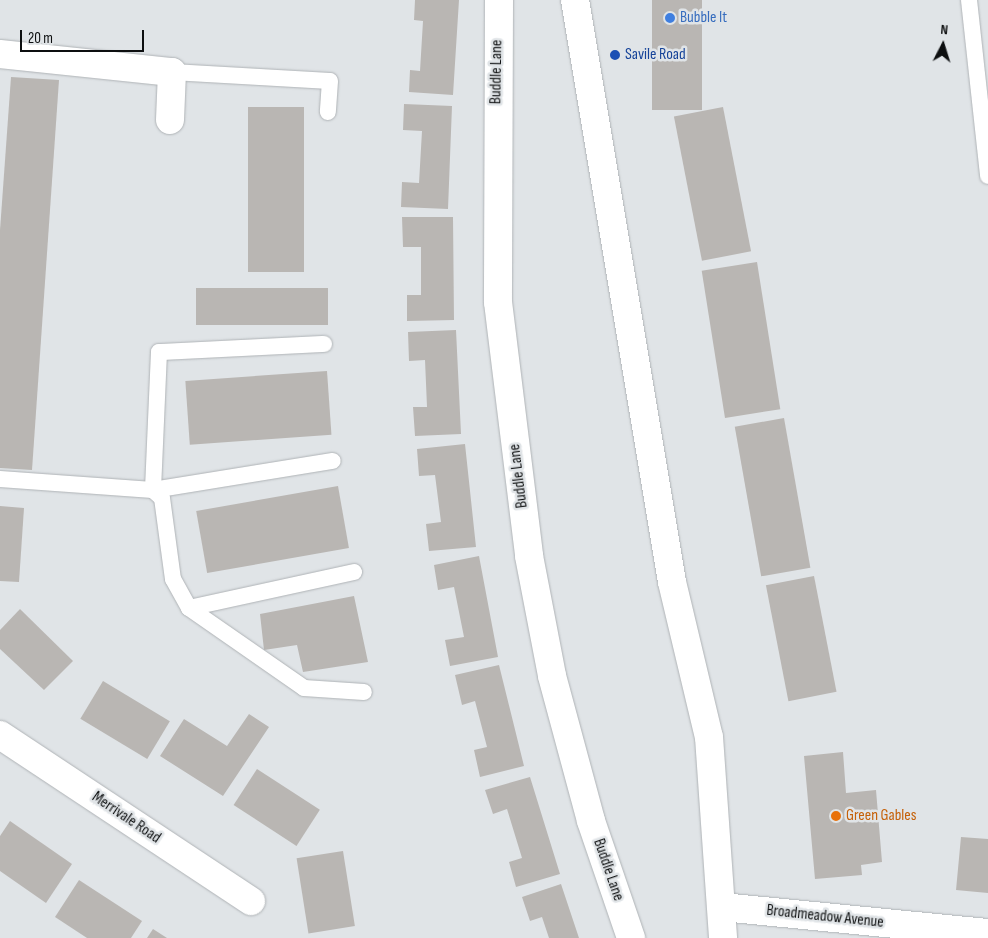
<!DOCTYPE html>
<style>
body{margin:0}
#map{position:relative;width:988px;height:938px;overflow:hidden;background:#e0e4e7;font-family:"Sofia Sans Condensed",sans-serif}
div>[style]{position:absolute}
.building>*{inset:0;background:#b9b6b3;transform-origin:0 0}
.roads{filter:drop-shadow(0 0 1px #afb3b6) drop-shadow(0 0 1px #afb3b6)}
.service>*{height:16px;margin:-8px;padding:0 8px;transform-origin:8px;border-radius:8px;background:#fff}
.minor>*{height:28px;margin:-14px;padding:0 14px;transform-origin:14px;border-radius:14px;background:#fff}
.tertiary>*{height:28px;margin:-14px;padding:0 14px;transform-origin:14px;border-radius:14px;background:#fff}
.dots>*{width:14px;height:14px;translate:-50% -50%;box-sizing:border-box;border:2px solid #e0e4e7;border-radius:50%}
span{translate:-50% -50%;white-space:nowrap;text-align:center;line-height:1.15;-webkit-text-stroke:5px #e0e4e7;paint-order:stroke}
.shop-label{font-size:16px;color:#366cbe}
.left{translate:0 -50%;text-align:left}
.transit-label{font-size:16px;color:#164399}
.street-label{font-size:16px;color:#0d0f10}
.food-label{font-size:16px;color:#c56008}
.north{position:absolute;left:918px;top:20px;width:50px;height:50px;-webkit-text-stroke:4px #e0e4e7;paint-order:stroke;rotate:5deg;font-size:14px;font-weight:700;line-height:20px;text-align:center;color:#0d0f10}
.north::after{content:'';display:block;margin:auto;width:18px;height:22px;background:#0d0f10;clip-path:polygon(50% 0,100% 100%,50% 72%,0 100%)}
.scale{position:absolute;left:20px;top:30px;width:124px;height:22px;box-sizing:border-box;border:2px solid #0d0f10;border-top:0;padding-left:6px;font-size:15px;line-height:18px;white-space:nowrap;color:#0d0f10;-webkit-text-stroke:4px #e0e4e7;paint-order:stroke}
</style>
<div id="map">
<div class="building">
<div style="clip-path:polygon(415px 0,459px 0,453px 95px,409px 92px,410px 70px,420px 71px,423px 21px,414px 20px)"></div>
<div style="left:652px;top:0;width:50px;height:110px"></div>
<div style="clip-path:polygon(11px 77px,59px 80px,32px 470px,0 468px,0 230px)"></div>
<div style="clip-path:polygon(404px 104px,452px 106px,448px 209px,401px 207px,402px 182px,419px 183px,422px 131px,403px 130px)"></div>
<div style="left:248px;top:107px;width:56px;height:165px"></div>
<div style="left:723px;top:107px;width:147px;height:50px;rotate:79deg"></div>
<div style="clip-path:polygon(402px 217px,453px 217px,454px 320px,407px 321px,407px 295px,421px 295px,421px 247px,403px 247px)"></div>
<div style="left:757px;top:262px;width:149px;height:56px;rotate:81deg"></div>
<div style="left:328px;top:288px;width:37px;height:132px;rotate:90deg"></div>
<div style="clip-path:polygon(456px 330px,461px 434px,415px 436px,413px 407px,427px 407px,425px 360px,409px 361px,408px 332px)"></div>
<div style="left:327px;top:371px;width:64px;height:142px;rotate:86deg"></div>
<div style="left:784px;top:418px;width:152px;height:50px;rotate:80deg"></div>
<div style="clip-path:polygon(465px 444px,476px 547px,429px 551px,426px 524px,441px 522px,435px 475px,419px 476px,417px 449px)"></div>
<div style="left:338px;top:486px;width:63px;height:144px;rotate:80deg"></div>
<div style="clip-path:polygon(0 506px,24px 508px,19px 582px,0 581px)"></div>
<div style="clip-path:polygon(479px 556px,498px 657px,450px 666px,445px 640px,464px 637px,454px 587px,438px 590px,434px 565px)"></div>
<div style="left:814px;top:576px;width:118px;height:49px;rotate:79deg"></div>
<div style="clip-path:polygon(354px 596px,368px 662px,303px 672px,297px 645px,264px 650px,260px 614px)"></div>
<div style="clip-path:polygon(20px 609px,73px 661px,44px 690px,0 649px,0 630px)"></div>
<div style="clip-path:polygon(499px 665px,524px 766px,480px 777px,474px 750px,487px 747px,475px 701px,462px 705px,455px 675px)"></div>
<div style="left:103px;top:681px;width:78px;height:44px;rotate:31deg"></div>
<div style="clip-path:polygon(249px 714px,269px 727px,223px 796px,160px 756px,184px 719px,227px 746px)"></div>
<div style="clip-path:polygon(843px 752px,846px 793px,876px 790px,882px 862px,861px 865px,862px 875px,815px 879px,804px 756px)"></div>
<div style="left:257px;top:769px;width:75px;height:43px;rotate:33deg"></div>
<div style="clip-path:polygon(530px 777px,560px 874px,516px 887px,509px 862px,522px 858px,507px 809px,493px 814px,485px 790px)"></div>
<div style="clip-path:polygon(10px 821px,72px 864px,46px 903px,0 871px,0 836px)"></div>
<div style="clip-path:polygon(961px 837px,988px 839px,988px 893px,956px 890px)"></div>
<div style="left:343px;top:851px;width:76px;height:47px;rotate:81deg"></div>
<div style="clip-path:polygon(79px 880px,142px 921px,131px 938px,87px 938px,55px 917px)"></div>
<div style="clip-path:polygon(561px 884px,579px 938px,549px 938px,542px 917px,530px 921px,522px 897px)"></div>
<div style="clip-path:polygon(153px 929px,167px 938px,147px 938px)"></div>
</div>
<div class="roads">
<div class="service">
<div style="left:969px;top:0;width:177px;rotate:83.8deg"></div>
<div style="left:172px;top:72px;width:158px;rotate:3.3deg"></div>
<div style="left:330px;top:81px;width:31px;rotate:94deg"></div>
<div style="left:324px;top:344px;width:165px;rotate:177.2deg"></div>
<div style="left:159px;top:352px;width:138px;rotate:92.5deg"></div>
<div style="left:153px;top:490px;width:12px;rotate:42deg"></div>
<div style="left:162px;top:498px;width:82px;rotate:82.3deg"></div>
<div style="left:173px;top:579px;width:33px;rotate:61deg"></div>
<div style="left:189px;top:608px;width:140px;rotate:34.8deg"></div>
<div style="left:304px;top:688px;width:60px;rotate:3.8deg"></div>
<div style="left:0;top:479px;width:153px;rotate:4.1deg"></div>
<div style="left:153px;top:490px;width:182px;rotate:-9.2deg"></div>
<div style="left:189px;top:608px;width:169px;rotate:-12.3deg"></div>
</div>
<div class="minor">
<div style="left:499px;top:0;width:302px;rotate:90.2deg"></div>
<div style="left:498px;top:302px;width:256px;rotate:83deg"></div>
<div style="left:529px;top:556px;width:122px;rotate:79.1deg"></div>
<div style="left:552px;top:676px;width:150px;rotate:74.9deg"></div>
<div style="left:591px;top:821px;width:124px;rotate:71.1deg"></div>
<div style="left:0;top:54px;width:173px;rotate:6deg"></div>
<div style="left:172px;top:72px;width:48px;rotate:92.4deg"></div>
<div style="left:0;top:735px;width:301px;rotate:33.5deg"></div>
<div style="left:722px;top:907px;width:267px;rotate:5.6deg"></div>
</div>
<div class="tertiary">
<div style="left:575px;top:0;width:590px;rotate:80.54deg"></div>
<div style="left:672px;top:582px;width:159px;rotate:76.6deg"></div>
<div style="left:709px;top:737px;width:201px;rotate:86deg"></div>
</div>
</div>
<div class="dots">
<div style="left:670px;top:18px;background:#3f7fe0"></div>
<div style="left:615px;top:55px;background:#1a4fb4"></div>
<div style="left:836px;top:816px;background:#e8710a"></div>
</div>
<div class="shop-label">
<span class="left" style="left:680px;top:18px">Bubble It</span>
</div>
<div class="transit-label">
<span class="left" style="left:625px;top:55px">Savile Road</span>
</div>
<div class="street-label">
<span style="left:497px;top:72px;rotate:-89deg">Buddle Lane</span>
<span style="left:519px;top:476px;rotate:-97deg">Buddle Lane</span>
<span style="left:126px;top:818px;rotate:34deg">Merrivale Road</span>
<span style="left:608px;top:870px;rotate:71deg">Buddle Lane</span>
<span style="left:825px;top:917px;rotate:6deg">Broadmeadow Avenue</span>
</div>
<div class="food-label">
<span class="left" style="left:846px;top:816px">Green Gables</span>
</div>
<div class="north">N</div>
<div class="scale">20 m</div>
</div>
